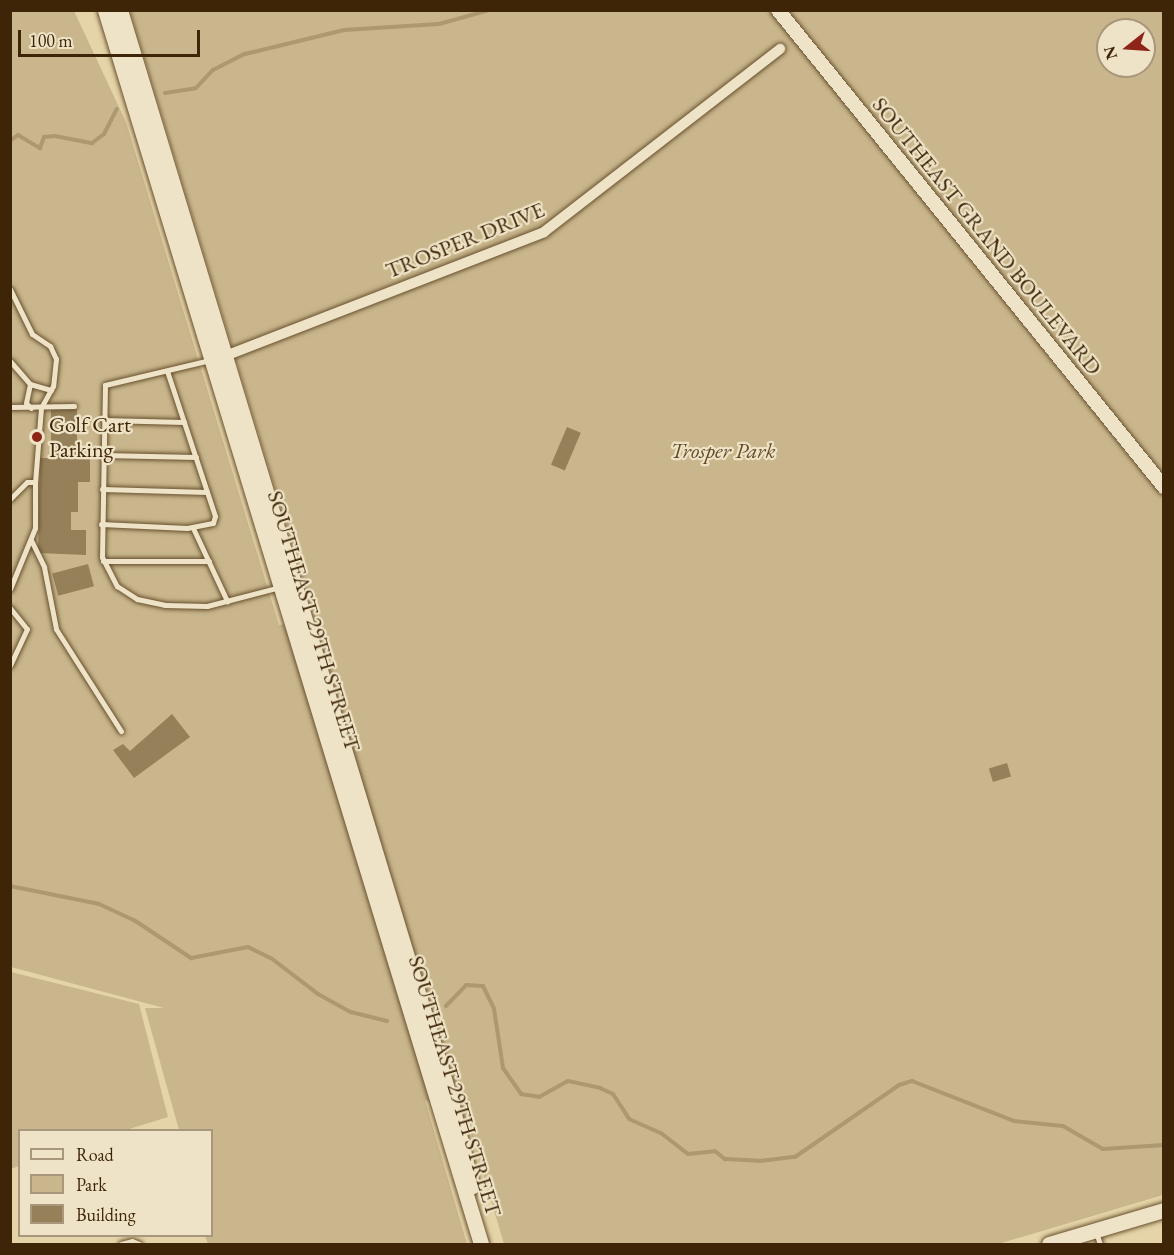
<!DOCTYPE html>
<style>
body{margin:0}
#map{position:relative;width:1174px;height:1255px;overflow:hidden;background:#e5d4a7;font-family:"EB Garamond",serif}
div>[style]{position:absolute}
.green>*{inset:0;background:#c9b68c}
.stream>*{height:4px;margin:-2px;padding:0 2px;transform-origin:2px;border-radius:2px;background:#ad9871}
.building>*{inset:0;background:#95805a;transform-origin:0 0}
.roads{filter:drop-shadow(0 0 2px #68512f) drop-shadow(0 0 2px #68512f)}
.service>*{height:5px;margin:-2.5px;padding:0 2.5px;transform-origin:2.5px;border-radius:2.5px;background:#eee3c6}
.minor>*{height:10px;margin:-5px;padding:0 5px;transform-origin:5px;border-radius:5px;background:#eee3c6}
.tertiary>*{height:14px;margin:-7px;padding:0 7px;transform-origin:7px;border-radius:7px;background:#eee3c6}
.secondary>*{height:15px;margin:-7.5px;padding:0 7.5px;transform-origin:7.5px;border-radius:7.5px;background:#eee3c6}
.dots>*{width:16px;height:16px;translate:-50% -50%;box-sizing:border-box;border:3px solid #eee3c6;border-radius:50%}
span{translate:-50% -50%;white-space:nowrap;text-align:center;line-height:1.15;-webkit-text-stroke:4.5px #eee3c6;paint-order:stroke}
.street-label{font-size:22px;color:#3f2507}
.poi-label{font-size:22px;color:#3f2507}
.left{translate:0 -50%;text-align:left}
.park-label{font-size:22px;color:#624928;font-style:italic}
.frame{position:absolute;inset:0;border:12px solid #3f2507;pointer-events:none}
.legend{position:absolute;left:18px;top:1129px;width:195px;height:108px;box-sizing:border-box;background:#eee3c6;border:2px solid #a8977a;margin:0;padding:8px 10px;list-style:none;font-size:18px;color:#3f2507}
.legend li{display:flex;align-items:center;gap:12px;height:30px}
.legend b{width:30px;border:2px solid #a8977a}
.north{position:absolute;left:1096px;top:18px;width:60px;height:60px;box-sizing:border-box;background:#eee3c6;border:2px solid #a8977a;border-radius:50%;rotate:253deg;font-size:16px;font-weight:700;line-height:24px;text-align:center;color:#3f2507}
.north::after{content:'';display:block;margin:auto;width:21px;height:27px;background:#8f2418;clip-path:polygon(50% 0,100% 100%,50% 72%,0 100%)}
.scale{position:absolute;left:18px;top:30px;width:182px;height:27px;box-sizing:border-box;border:3px solid #3f2507;border-top:0;padding-left:8px;font-size:18px;line-height:21px;white-space:nowrap;color:#3f2507;-webkit-text-stroke:4px #eee3c6;paint-order:stroke}
</style>
<div id="map">
<div class="green">
<div style="clip-path:polygon(evenodd,11px 11px,74px 11px,126px 122px,279px 625px,315px 620px,130px 11px,1163px 11px,1163px 1195px,998px 1244px,504px 1244px,467px 1120px,425px 1100px,467px 1244px,208px 1244px,205px 1236px,212px 1235px,212px 1130px,179px 1130px,145px 1008px,164px 1008px,11px 967px,11px 11px,1108px 30px,1144px 30px,1144px 66px,1108px 66px,1108px 30px)"></div>
<div style="clip-path:polygon(11px 972px,139px 1004px,168px 1117px,126px 1130px,20px 1130px,19px 1166px,11px 1169px)"></div>
</div>
<div class="stream">
<div style="left:165px;top:93px;width:31px;rotate:-9deg"></div>
<div style="left:196px;top:88px;width:25px;rotate:-47deg"></div>
<div style="left:213px;top:70px;width:36px;rotate:-27deg"></div>
<div style="left:245px;top:54px;width:102px;rotate:-13.6deg"></div>
<div style="left:344px;top:30px;width:95px;rotate:-3.6deg"></div>
<div style="left:439px;top:24px;width:53px;rotate:-15.4deg"></div>
<div style="left:10px;top:141px;width:10px;rotate:-37deg"></div>
<div style="left:18px;top:135px;width:26px;rotate:31deg"></div>
<div style="left:40px;top:148px;width:12px;rotate:-70deg"></div>
<div style="left:44px;top:137px;width:11px;rotate:-5deg"></div>
<div style="left:55px;top:136px;width:38px;rotate:11deg"></div>
<div style="left:92px;top:143px;width:15px;rotate:-37deg"></div>
<div style="left:104px;top:134px;width:28px;rotate:-63deg"></div>
<div style="left:10px;top:886px;width:91px;rotate:11.4deg"></div>
<div style="left:99px;top:904px;width:38px;rotate:25deg"></div>
<div style="left:134px;top:920px;width:69px;rotate:33.7deg"></div>
<div style="left:191px;top:958px;width:58px;rotate:-10.9deg"></div>
<div style="left:248px;top:947px;width:25px;rotate:26deg"></div>
<div style="left:271px;top:958px;width:59px;rotate:37.5deg"></div>
<div style="left:318px;top:994px;width:38px;rotate:29deg"></div>
<div style="left:351px;top:1012px;width:37px;rotate:14deg"></div>
<div style="left:446px;top:1006px;width:29px;rotate:-46deg"></div>
<div style="left:466px;top:985px;width:17px;rotate:3deg"></div>
<div style="left:483px;top:986px;width:25px;rotate:64deg"></div>
<div style="left:494px;top:1009px;width:60px;rotate:81.3deg"></div>
<div style="left:503px;top:1068px;width:32px;rotate:55deg"></div>
<div style="left:521px;top:1094px;width:18px;rotate:9deg"></div>
<div style="left:539px;top:1097px;width:33px;rotate:-29deg"></div>
<div style="left:568px;top:1081px;width:33px;rotate:12deg"></div>
<div style="left:600px;top:1088px;width:14px;rotate:25deg"></div>
<div style="left:613px;top:1094px;width:30px;rotate:57deg"></div>
<div style="left:629px;top:1119px;width:35px;rotate:24deg"></div>
<div style="left:661px;top:1133px;width:34px;rotate:38deg"></div>
<div style="left:688px;top:1154px;width:27px;rotate:-6deg"></div>
<div style="left:715px;top:1151px;width:13px;rotate:39deg"></div>
<div style="left:725px;top:1159px;width:35px;rotate:3deg"></div>
<div style="left:760px;top:1161px;width:35px;rotate:-7deg"></div>
<div style="left:795px;top:1157px;width:126px;rotate:-34.7deg"></div>
<div style="left:899px;top:1085px;width:14px;rotate:-17deg"></div>
<div style="left:912px;top:1081px;width:110px;rotate:21.4deg"></div>
<div style="left:1014px;top:1121px;width:49px;rotate:5.8deg"></div>
<div style="left:1063px;top:1126px;width:46px;rotate:29.9deg"></div>
<div style="left:1103px;top:1149px;width:61px;rotate:-3.8deg"></div>
</div>
<div class="building">
<div style="clip-path:polygon(51px 409px,77px 409px,77px 458px,90px 458px,90px 482px,78px 482px,78px 512px,71px 512px,71px 530px,86px 530px,86px 555px,38px 553px,40px 458px,51px 458px)"></div>
<div style="left:567px;top:427px;width:15px;height:41px;rotate:23deg"></div>
<div style="left:88px;top:564px;width:23px;height:37px;rotate:75deg"></div>
<div style="clip-path:polygon(172px 714px,190px 737px,134px 778px,113px 750px,123px 744px,130px 751px)"></div>
<div style="left:1007px;top:763px;width:14px;height:19px;rotate:73deg"></div>
</div>
<div class="roads">
<div class="service">
<div style="left:10px;top:289px;width:50px;rotate:63.9deg"></div>
<div style="left:32px;top:334px;width:22px;rotate:34deg"></div>
<div style="left:50px;top:346px;width:14px;rotate:65deg"></div>
<div style="left:56px;top:359px;width:27px;rotate:96deg"></div>
<div style="left:53px;top:386px;width:25px;rotate:119deg"></div>
<div style="left:41px;top:408px;width:74px;rotate:94.6deg"></div>
<div style="left:210px;top:360px;width:108px;rotate:166.6deg"></div>
<div style="left:105px;top:385px;width:172px;rotate:91deg"></div>
<div style="left:102px;top:557px;width:33px;rotate:63deg"></div>
<div style="left:117px;top:586px;width:24px;rotate:33deg"></div>
<div style="left:137px;top:599px;width:29px;rotate:12deg"></div>
<div style="left:165px;top:605px;width:42px;rotate:1.4deg"></div>
<div style="left:207px;top:606px;width:75px;rotate:-14.6deg"></div>
<div style="left:10px;top:361px;width:30px;rotate:49deg"></div>
<div style="left:30px;top:384px;width:22px;rotate:16deg"></div>
<div style="left:30px;top:384px;width:19px;rotate:102deg"></div>
<div style="left:26px;top:403px;width:7px;rotate:45deg"></div>
<div style="left:10px;top:407px;width:64px;rotate:-0.9deg"></div>
<div style="left:104px;top:420px;width:80px;rotate:1.4deg"></div>
<div style="left:103px;top:455px;width:93px;rotate:1.2deg"></div>
<div style="left:102px;top:489px;width:105px;rotate:1.6deg"></div>
<div style="left:10px;top:499px;width:24px;rotate:-45deg"></div>
<div style="left:27px;top:482px;width:8px"></div>
<div style="left:35px;top:482px;width:46px;rotate:90deg"></div>
<div style="left:35px;top:528px;width:66px;rotate:112.3deg"></div>
<div style="left:101px;top:524px;width:86px;rotate:2.7deg"></div>
<div style="left:187px;top:528px;width:26px;rotate:-11deg"></div>
<div style="left:213px;top:523px;width:7px;rotate:-74deg"></div>
<div style="left:215px;top:516px;width:153px;rotate:-108.3deg"></div>
<div style="left:193px;top:528px;width:81px;rotate:65deg"></div>
<div style="left:31px;top:540px;width:30px;rotate:64deg"></div>
<div style="left:44px;top:567px;width:63px;rotate:79deg"></div>
<div style="left:56px;top:629px;width:121px;rotate:57.5deg"></div>
<div style="left:103px;top:561px;width:106px"></div>
<div style="left:10px;top:608px;width:27px;rotate:51deg"></div>
<div style="left:27px;top:629px;width:40px;rotate:115deg"></div>
<div style="left:1096px;top:1232px;width:13px;rotate:72deg"></div>
<div style="left:121px;top:1244px;width:11px;rotate:-15deg"></div>
<div style="left:132px;top:1241px;width:8px;rotate:23deg"></div>
</div>
<div class="minor">
<div style="left:225px;top:356px;width:342px;rotate:-21.2deg"></div>
<div style="left:544px;top:232px;width:299px;rotate:-37.8deg"></div>
</div>
<div class="tertiary">
<div style="left:778px;top:10px;width:614px;rotate:51.02deg"></div>
</div>
<div class="secondary">
<div style="left:105px;top:10px;width:1290px;rotate:73.05deg"></div>
<div style="left:120px;top:10px;width:1137px;rotate:73.13deg"></div>
<div style="left:450px;top:1098px;width:91px;rotate:76deg"></div>
<div style="left:1049px;top:1244px;width:120px;rotate:-16.5deg"></div>
</div>
</div>
<div class="dots">
<div style="left:37px;top:437px;background:#8f2418"></div>
</div>
<div class="street-label">
<span style="left:987px;top:236px;rotate:51deg">SOUTHEAST GRAND BOULEVARD</span>
<span style="left:465px;top:240px;rotate:-22deg">TROSPER DRIVE</span>
<span style="left:314px;top:621px;rotate:73deg">SOUTHEAST 29TH STREET</span>
<span style="left:455px;top:1086px;rotate:73deg">SOUTHEAST 29TH STREET</span>
</div>
<div class="poi-label">
<span class="left" style="left:49px;top:437px">Golf Cart<br>Parking</span>
</div>
<div class="park-label">
<span style="left:723px;top:451px">Trosper Park</span>
</div>
<div class="frame"></div>
<ul class="legend">
<li><b style="height:8px;background:#eee3c6"></b>Road</li>
<li><b style="height:16px;background:#c9b68c"></b>Park</li>
<li><b style="height:16px;background:#95805a"></b>Building</li>
</ul>
<div class="north">N</div>
<div class="scale">100 m</div>
</div>
